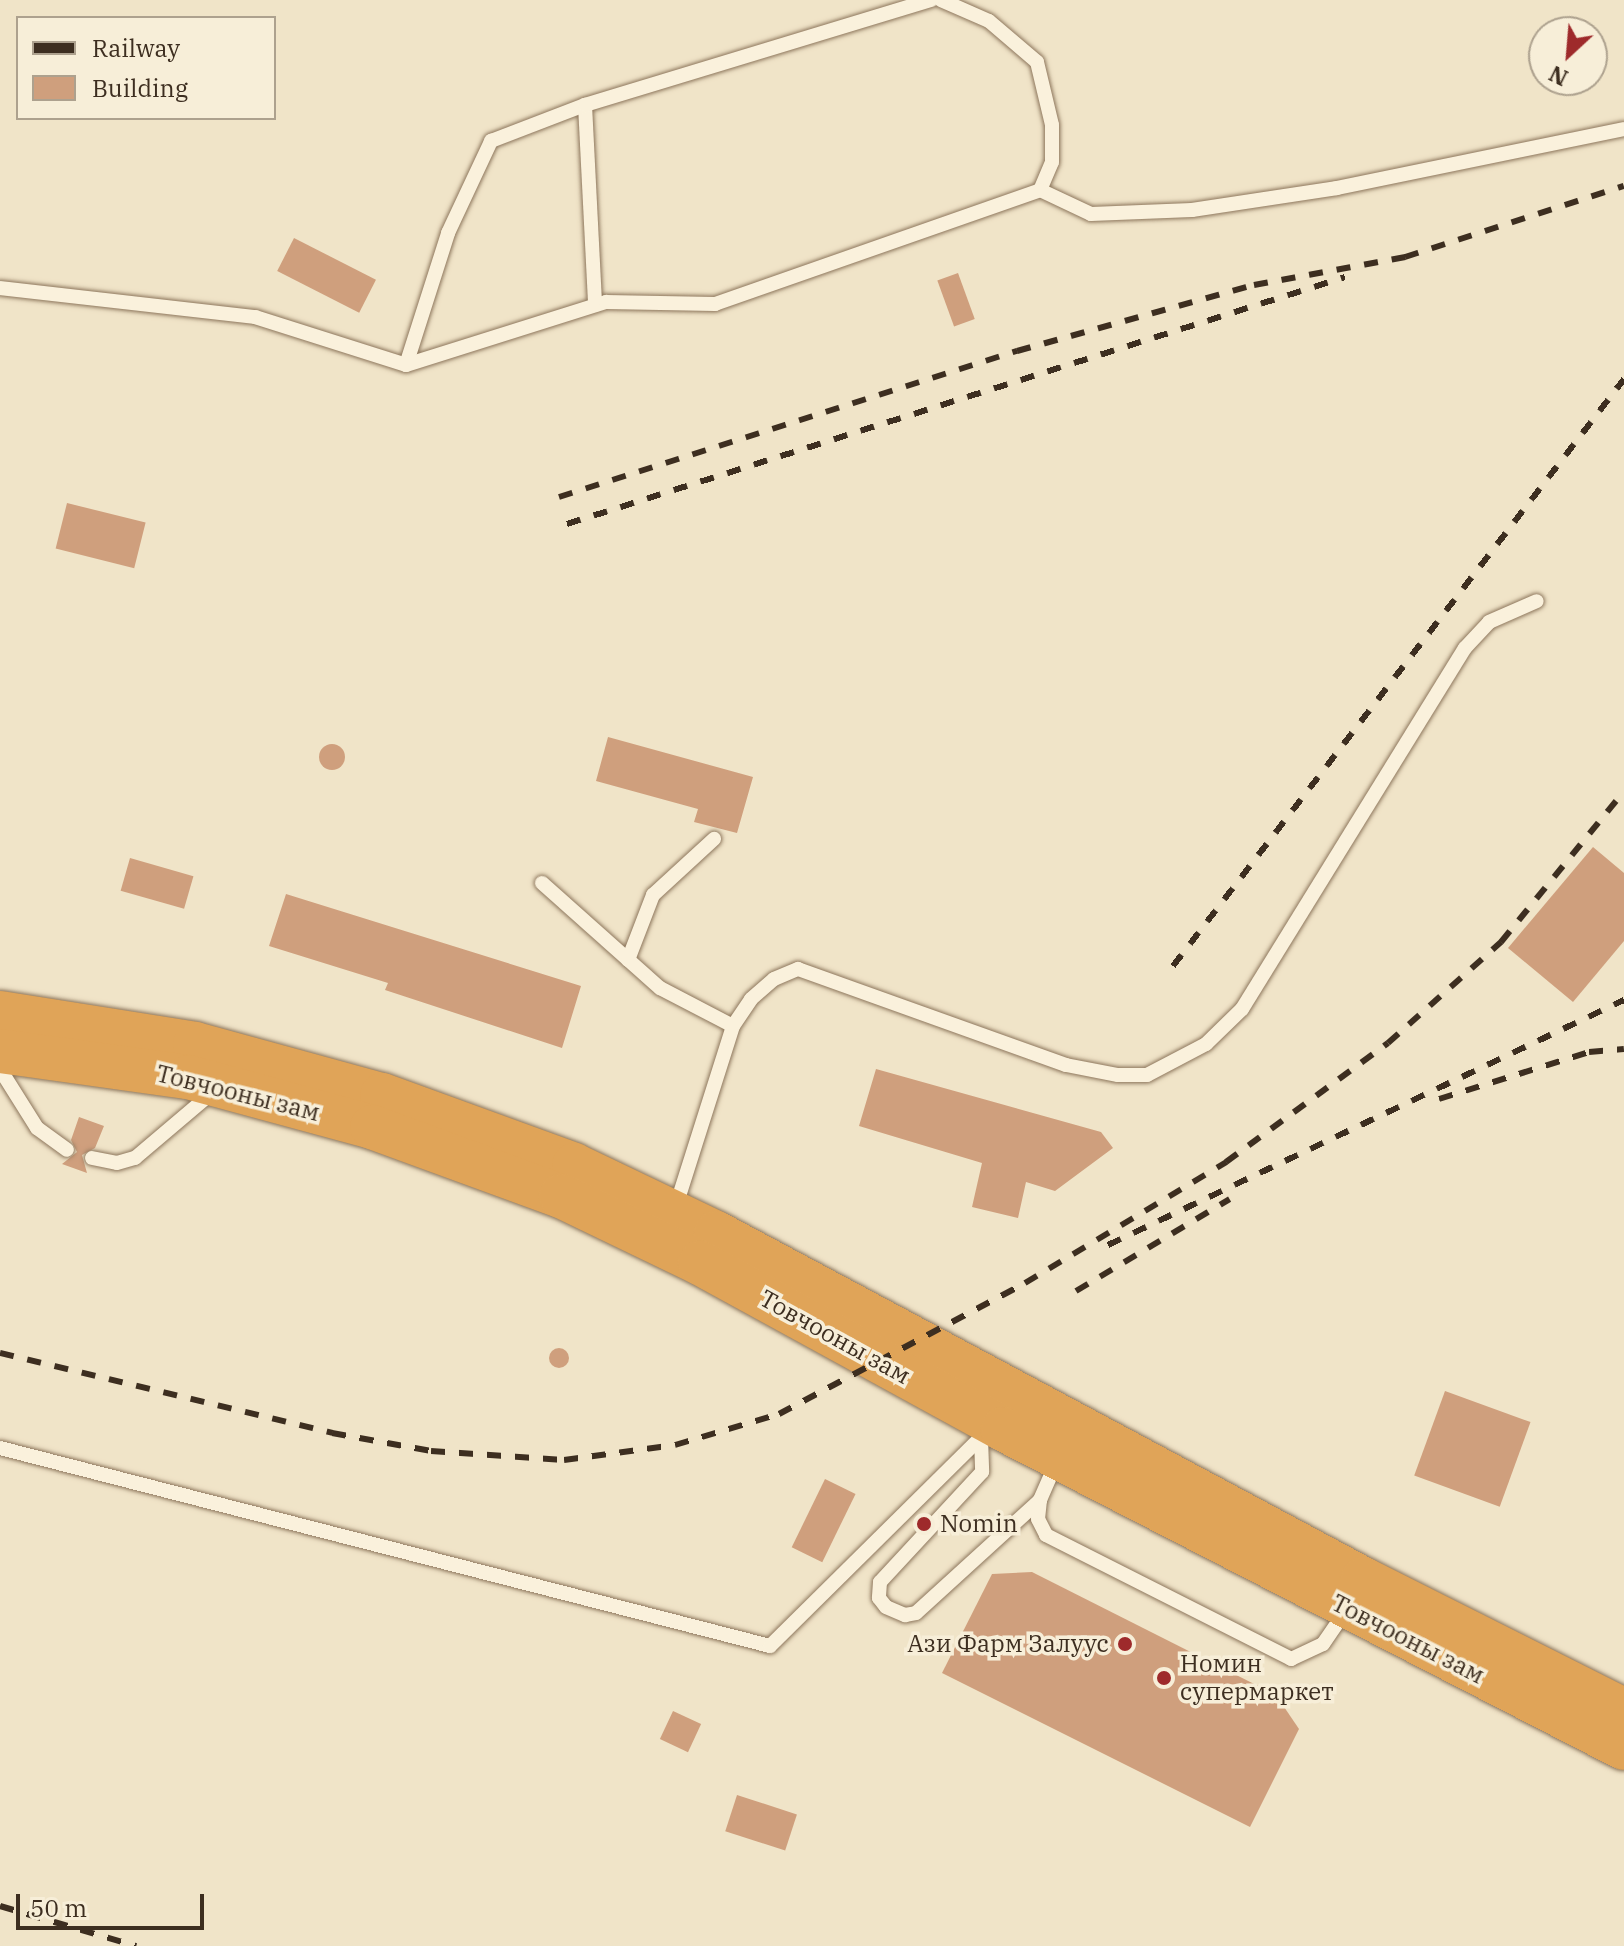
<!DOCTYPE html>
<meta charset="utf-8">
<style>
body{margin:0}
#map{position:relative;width:1624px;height:1946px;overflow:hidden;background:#f0e4c8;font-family:"IBM Plex Serif",serif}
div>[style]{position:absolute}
.building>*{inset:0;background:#cf9f7d;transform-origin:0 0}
.round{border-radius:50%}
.roads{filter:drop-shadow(0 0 2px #8d765c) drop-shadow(0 0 2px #8d765c)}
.lane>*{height:14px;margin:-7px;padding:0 7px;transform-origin:7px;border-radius:7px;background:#faf1dc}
.highway>*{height:44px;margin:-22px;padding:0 22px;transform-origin:22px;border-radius:22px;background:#e0a458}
.rail>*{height:6px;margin-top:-3px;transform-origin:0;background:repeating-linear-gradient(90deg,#3d2e20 0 14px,transparent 0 28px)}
.dots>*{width:22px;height:22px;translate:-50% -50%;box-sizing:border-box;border:4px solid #f7eed8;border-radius:50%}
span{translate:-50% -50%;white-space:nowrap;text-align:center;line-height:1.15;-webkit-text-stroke:7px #f7eed8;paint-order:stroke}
.street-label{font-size:24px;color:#3d2e20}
.poi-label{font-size:24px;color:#3d2e20}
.left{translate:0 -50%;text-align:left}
.right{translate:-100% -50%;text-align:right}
.legend{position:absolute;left:16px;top:16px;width:260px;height:104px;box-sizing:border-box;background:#f7eed8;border:2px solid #ada18e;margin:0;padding:10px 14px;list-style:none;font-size:24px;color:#3d2e20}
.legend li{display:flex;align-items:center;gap:16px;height:40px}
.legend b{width:40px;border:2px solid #ada18e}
.north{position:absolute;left:1528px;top:16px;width:80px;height:80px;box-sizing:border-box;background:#f7eed8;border:2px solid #ada18e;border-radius:50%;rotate:206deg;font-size:22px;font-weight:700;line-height:32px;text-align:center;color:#3d2e20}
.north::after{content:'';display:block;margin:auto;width:28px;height:36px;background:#9e2a2b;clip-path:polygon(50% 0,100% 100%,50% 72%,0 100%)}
.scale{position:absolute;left:16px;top:1894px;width:188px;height:36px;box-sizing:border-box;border:4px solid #3d2e20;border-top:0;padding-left:10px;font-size:24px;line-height:28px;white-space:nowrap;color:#3d2e20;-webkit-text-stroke:6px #f7eed8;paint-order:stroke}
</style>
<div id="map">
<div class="building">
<div style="left:294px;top:238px;width:92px;height:37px;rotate:27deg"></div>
<div style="left:958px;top:273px;width:49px;height:22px;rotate:70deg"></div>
<div style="left:67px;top:503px;width:81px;height:47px;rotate:14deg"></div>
<div style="clip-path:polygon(608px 737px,753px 777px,737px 833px,694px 822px,698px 809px,596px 781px)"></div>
<div class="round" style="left:319px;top:744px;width:26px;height:26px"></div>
<div style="clip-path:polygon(1593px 847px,1624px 873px,1624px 941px,1573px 1002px,1508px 948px)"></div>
<div style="left:130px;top:858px;width:66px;height:34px;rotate:16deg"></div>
<div style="clip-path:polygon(286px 894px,581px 986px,562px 1048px,385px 990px,388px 983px,269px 946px)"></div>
<div style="clip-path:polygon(876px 1069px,1101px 1132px,1113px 1148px,1055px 1191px,1026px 1182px,1018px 1218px,972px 1207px,982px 1163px,859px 1126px)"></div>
<div style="clip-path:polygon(79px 1117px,104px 1126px,95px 1148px,82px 1155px,87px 1173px,62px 1164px,77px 1152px,71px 1140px)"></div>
<div class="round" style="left:549px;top:1348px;width:20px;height:20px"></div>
<div style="left:1445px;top:1391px;width:91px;height:90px;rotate:20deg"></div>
<div style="left:825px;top:1479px;width:34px;height:76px;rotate:26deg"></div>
<div style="clip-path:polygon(1032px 1572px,1276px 1695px,1299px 1729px,1250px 1827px,942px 1673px,992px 1574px)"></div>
<div style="left:673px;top:1711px;width:31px;height:31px;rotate:25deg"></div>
<div style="left:737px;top:1795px;width:63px;height:38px;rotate:18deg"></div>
</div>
<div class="roads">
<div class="lane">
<div style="left:941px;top:0;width:52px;rotate:23.6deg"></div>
<div style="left:989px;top:21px;width:63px;rotate:40.5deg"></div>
<div style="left:1037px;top:62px;width:65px;rotate:76.6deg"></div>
<div style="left:1052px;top:125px;width:37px;rotate:90deg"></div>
<div style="left:1052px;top:162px;width:30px;rotate:113deg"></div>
<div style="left:585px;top:105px;width:200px;rotate:87.1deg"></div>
<div style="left:0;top:288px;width:257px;rotate:6.5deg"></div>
<div style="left:255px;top:317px;width:158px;rotate:17.6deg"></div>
<div style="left:406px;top:365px;width:210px;rotate:-17.5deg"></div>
<div style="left:606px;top:302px;width:109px;rotate:1.1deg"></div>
<div style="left:715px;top:304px;width:344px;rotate:-19.3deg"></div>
<div style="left:1040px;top:190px;width:56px;rotate:25.2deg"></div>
<div style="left:1091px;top:214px;width:101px;rotate:-2.3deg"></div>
<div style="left:1192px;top:210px;width:147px;rotate:-8.6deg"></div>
<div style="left:1337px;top:188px;width:293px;rotate:-11.6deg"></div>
<div style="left:406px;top:365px;width:139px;rotate:-72.3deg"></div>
<div style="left:448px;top:233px;width:102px;rotate:-64.9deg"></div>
<div style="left:491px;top:141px;width:101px;rotate:-21deg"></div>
<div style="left:585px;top:105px;width:362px;rotate:-16.9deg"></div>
<div style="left:542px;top:883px;width:158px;rotate:41.7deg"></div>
<div style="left:660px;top:988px;width:82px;rotate:27.5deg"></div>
<div style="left:628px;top:960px;width:70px;rotate:-69deg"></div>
<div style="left:653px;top:895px;width:83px;rotate:-42.6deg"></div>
<div style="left:0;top:1069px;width:70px;rotate:57.9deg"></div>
<div style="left:37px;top:1128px;width:37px;rotate:36deg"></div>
<div style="left:92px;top:1158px;width:25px;rotate:11deg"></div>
<div style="left:117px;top:1163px;width:19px;rotate:-16deg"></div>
<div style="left:135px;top:1158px;width:104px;rotate:-40.3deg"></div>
<div style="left:675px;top:1209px;width:192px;rotate:-72.4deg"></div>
<div style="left:733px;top:1026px;width:32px;rotate:-56deg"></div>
<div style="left:751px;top:999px;width:30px;rotate:-41deg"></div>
<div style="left:774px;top:979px;width:26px;rotate:-23deg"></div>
<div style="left:798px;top:969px;width:285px;rotate:19.7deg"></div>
<div style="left:1066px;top:1065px;width:53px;rotate:10.9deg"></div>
<div style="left:1118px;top:1075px;width:29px"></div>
<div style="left:1147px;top:1075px;width:67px;rotate:-27.7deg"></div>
<div style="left:1206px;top:1044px;width:50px;rotate:-44.2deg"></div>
<div style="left:1242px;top:1009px;width:424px;rotate:-58.3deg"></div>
<div style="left:1465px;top:648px;width:35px;rotate:-47deg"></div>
<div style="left:1489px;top:622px;width:52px;rotate:-23.6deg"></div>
<div style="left:981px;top:1438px;width:34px;rotate:88deg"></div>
<div style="left:982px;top:1472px;width:150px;rotate:132.8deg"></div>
<div style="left:880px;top:1582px;width:16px;rotate:94deg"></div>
<div style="left:879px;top:1598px;width:11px;rotate:52deg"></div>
<div style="left:886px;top:1607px;width:21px;rotate:23deg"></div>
<div style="left:905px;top:1615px;width:11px;rotate:-10deg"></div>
<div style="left:916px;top:1613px;width:168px;rotate:-42.3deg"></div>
<div style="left:0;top:1448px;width:795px;rotate:14.42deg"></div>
<div style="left:770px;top:1646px;width:308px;rotate:-44.7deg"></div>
<div style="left:1057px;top:1461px;width:43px;rotate:113.6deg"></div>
<div style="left:1040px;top:1500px;width:19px;rotate:96deg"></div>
<div style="left:1038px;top:1519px;width:18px;rotate:63deg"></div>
<div style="left:1046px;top:1535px;width:275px;rotate:26.8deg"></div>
<div style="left:1291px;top:1659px;width:35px;rotate:-25deg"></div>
<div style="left:1323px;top:1644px;width:42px;rotate:-55.6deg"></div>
</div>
<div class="highway">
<div style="left:0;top:1013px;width:197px;rotate:9deg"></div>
<div style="left:195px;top:1044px;width:194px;rotate:15.3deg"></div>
<div style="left:382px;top:1095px;width:204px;rotate:20deg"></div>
<div style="left:574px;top:1165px;width:157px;rotate:25.6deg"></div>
<div style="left:716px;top:1233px;width:734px;rotate:28.14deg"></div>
<div style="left:1363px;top:1579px;width:292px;rotate:26.7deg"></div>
<div style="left:0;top:1051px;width:190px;rotate:7.9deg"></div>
<div style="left:188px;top:1077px;width:191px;rotate:15.2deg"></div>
<div style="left:372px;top:1127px;width:201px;rotate:20.1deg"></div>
<div style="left:561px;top:1196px;width:154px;rotate:25.7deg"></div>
<div style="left:700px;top:1263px;width:345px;rotate:28.7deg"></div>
<div style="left:1003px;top:1429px;width:698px;rotate:27.19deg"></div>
</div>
</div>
<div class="rail">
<div style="left:559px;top:497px;width:481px;rotate:-17.7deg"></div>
<div style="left:1017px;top:351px;width:246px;rotate:-15.6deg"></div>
<div style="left:1254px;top:285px;width:154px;rotate:-10.5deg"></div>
<div style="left:1405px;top:257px;width:230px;rotate:-18deg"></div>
<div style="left:567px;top:524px;width:816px;rotate:-17.61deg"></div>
<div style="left:1173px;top:966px;width:740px;rotate:-52.46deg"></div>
<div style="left:1439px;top:1099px;width:157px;rotate:-17.4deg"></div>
<div style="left:1589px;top:1052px;width:35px;rotate:-5deg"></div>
<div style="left:1108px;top:1245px;width:571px;rotate:-25.4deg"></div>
<div style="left:1076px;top:1291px;width:179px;rotate:-30.9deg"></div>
<div style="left:0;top:1353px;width:342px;rotate:13.5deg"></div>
<div style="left:332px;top:1433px;width:101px;rotate:10.3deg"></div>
<div style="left:431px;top:1451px;width:133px;rotate:3.9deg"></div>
<div style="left:564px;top:1460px;width:112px;rotate:-7.7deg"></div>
<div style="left:675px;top:1445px;width:109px;rotate:-16.6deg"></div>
<div style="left:779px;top:1414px;width:279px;rotate:-28deg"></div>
<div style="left:1025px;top:1283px;width:235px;rotate:-31deg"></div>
<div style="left:1226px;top:1162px;width:201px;rotate:-36.3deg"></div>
<div style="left:1388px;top:1043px;width:152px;rotate:-41.8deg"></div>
<div style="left:1501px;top:942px;width:195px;rotate:-50.8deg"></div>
<div style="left:0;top:1906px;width:142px;rotate:16.4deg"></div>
</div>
<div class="dots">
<div style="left:924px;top:1524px;background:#9e2a2b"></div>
<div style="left:1125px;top:1644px;background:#9e2a2b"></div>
<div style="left:1164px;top:1678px;background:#9e2a2b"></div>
</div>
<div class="street-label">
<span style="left:238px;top:1093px;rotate:14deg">Товчооны зам</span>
<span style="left:835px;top:1337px;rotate:29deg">Товчооны зам</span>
<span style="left:1408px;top:1639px;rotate:27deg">Товчооны зам</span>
</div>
<div class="poi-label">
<span class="left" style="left:940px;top:1524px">Nomin</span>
<span class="right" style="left:1109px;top:1644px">Ази Фарм Залуус</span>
<span class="left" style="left:1180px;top:1678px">Номин<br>супермаркет</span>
</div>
<ul class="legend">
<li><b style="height:10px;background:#3d2e20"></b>Railway</li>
<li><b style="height:22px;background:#cf9f7d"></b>Building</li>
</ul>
<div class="north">N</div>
<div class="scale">50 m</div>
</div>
